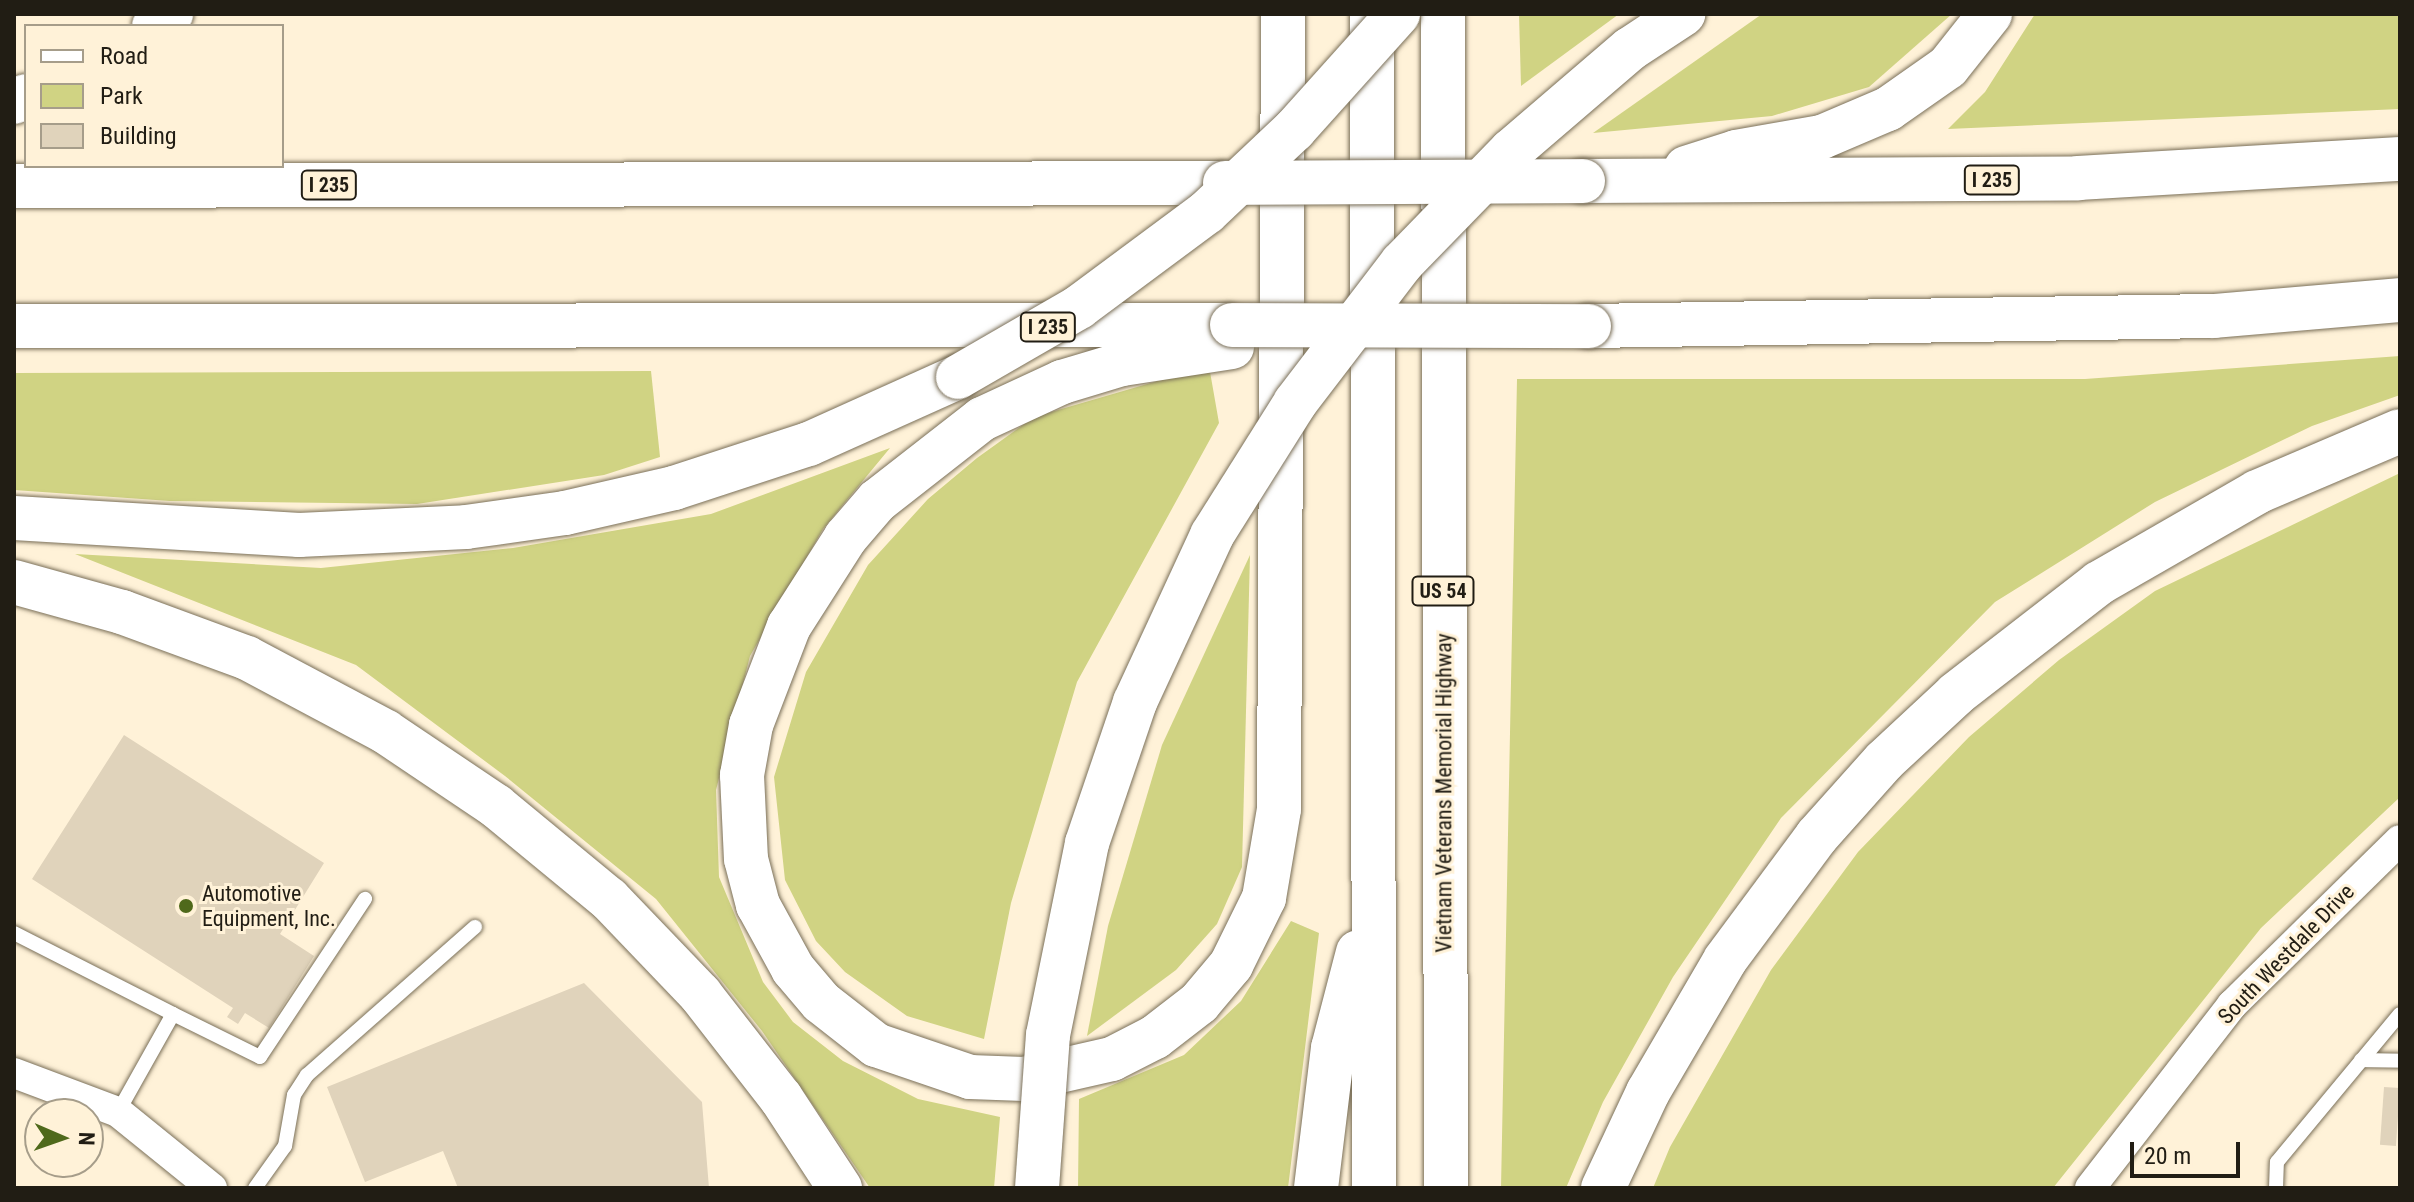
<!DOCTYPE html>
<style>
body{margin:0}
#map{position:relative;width:2414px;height:1202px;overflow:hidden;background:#fff2d8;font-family:"Roboto Condensed",sans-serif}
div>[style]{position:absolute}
.green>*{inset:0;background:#d0d383}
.building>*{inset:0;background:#e0d3bb;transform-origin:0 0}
.roads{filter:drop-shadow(0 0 2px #7a6f58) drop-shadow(0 0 2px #7a6f58)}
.service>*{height:14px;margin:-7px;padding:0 7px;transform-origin:7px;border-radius:7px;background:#fff}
.minor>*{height:30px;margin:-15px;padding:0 15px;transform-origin:15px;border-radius:15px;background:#fff}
.motorway>*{height:44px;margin:-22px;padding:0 22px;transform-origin:22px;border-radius:22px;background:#fff}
.bridges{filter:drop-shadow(0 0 2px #7a6f58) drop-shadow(0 0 2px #7a6f58)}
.motorway-bridge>*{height:44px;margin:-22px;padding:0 22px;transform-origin:22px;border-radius:22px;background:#fff}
.dots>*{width:22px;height:22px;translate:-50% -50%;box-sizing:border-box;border:4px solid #fff2d8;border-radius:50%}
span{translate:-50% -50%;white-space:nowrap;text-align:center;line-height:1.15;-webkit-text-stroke:6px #fff2d8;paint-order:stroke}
.shield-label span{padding:2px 6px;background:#fff2d8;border:2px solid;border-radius:6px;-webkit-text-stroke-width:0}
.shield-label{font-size:20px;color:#211d14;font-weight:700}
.street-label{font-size:22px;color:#211d14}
.poi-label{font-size:22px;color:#211d14}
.left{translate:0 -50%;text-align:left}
.frame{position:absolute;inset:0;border:16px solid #211d14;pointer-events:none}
.legend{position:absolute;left:24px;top:24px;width:260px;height:144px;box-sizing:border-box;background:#fff2d8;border:2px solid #a69d8a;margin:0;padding:10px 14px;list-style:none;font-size:24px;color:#211d14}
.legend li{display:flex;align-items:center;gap:16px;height:40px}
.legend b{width:40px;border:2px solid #a69d8a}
.north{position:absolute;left:24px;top:1098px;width:80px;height:80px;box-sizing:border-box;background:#fff2d8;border:2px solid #a69d8a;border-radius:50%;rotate:92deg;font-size:22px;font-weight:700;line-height:32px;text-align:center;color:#211d14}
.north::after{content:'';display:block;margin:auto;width:28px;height:36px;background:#4f691b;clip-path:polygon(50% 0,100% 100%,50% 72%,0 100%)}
.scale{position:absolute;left:2130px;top:1142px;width:110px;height:36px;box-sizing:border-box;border:4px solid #211d14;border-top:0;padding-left:10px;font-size:24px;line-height:28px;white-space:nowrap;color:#211d14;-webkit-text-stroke:6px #fff2d8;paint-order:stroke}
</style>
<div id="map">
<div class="green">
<div style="clip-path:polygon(1519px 14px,1619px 14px,1521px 86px)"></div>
<div style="clip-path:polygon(1762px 14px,1952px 14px,1869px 87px,1772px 116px,1593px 133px)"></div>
<div style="clip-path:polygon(2035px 14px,2400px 14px,2400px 109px,1948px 129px,1985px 92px)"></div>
<div style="clip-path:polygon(2400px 356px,2400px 395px,2312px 426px,2155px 502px,1995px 602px,1781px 818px,1673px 977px,1603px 1102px,1566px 1188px,1501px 1188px,1517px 379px,2085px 379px)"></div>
<div style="clip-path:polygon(1209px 366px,1219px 423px,1077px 682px,1011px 903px,984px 1039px,907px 1016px,845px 972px,816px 941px,785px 880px,774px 777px,806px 672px,868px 565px,928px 499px,977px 458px,1034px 417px)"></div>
<div style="clip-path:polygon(651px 371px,660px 457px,604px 475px,417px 504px,170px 501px,14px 490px,14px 373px)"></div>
<div style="clip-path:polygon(890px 448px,823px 529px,750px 656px,716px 790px,719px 877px,763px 982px,793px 1022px,843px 1061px,918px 1099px,1000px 1117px,994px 1188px,870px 1188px,762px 1031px,656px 899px,505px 776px,356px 665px,75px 554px,321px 568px,513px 548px,711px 514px)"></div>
<div style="clip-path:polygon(2400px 473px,2400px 797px,2261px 928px,2053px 1188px,1653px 1188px,1670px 1147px,1771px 970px,1858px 852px,1969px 737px,2059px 660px,2155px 591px)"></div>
<div style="clip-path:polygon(1250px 555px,1242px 867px,1217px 924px,1176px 970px,1087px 1036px,1108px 926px,1162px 745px)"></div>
<div style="clip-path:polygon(1291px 921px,1319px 933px,1288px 1188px,1078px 1188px,1079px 1099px,1184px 1055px,1241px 1001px)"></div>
</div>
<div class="building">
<div style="clip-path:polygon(124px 735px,324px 863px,280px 934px,314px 956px,269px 1028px,245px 1013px,238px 1024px,227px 1017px,233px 1008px,32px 879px)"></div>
<div style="clip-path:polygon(584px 983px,702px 1102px,709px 1188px,458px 1188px,443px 1151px,365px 1182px,327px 1087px)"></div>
<div style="left:2384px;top:1087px;width:16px;height:58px;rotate:4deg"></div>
</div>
<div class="roads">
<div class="service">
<div style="left:14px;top:933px;width:178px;rotate:27deg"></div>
<div style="left:173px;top:1014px;width:112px;rotate:119.3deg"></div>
<div style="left:173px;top:1014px;width:97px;rotate:26.3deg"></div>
<div style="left:260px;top:1057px;width:190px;rotate:-56.4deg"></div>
<div style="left:2361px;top:1060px;width:39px;rotate:1deg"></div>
<div style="left:255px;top:1188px;width:52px;rotate:-54.5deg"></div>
<div style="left:285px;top:1146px;width:52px;rotate:-80deg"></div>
<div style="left:294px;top:1095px;width:24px;rotate:-57deg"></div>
<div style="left:307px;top:1075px;width:224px;rotate:-41.4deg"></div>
<div style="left:2276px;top:1188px;width:26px;rotate:-88deg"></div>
<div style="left:2277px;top:1162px;width:192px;rotate:-50.3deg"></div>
</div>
<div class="minor">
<div style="left:14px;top:1073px;width:111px;rotate:20.6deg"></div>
<div style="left:118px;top:1112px;width:121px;rotate:39deg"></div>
<div style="left:2090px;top:1188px;width:232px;rotate:-52.2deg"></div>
<div style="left:2232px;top:1005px;width:235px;rotate:-44.5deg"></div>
</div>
<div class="motorway">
<div style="left:1372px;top:14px;width:1174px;rotate:89.9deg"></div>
<div style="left:1443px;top:14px;width:1174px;rotate:89.85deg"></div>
<div style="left:154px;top:26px;width:21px;rotate:-35deg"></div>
<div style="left:14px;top:102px;width:13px;rotate:-27deg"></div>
<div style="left:1686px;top:168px;width:52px;rotate:-17.7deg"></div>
<div style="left:1736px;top:152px;width:87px;rotate:-9.9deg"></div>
<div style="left:1822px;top:137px;width:72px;rotate:-23deg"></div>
<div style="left:1888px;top:109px;width:73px;rotate:-35deg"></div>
<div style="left:1948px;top:67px;width:68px;rotate:-51.6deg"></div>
<div style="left:1583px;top:181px;width:495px;rotate:-0.3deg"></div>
<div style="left:2078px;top:178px;width:323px;rotate:-3.4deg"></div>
<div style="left:14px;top:186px;width:1205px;rotate:-0.14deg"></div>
<div style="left:14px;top:326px;width:1212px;rotate:-0.05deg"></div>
<div style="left:1589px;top:326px;width:625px;rotate:-0.92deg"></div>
<div style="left:2214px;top:316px;width:187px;rotate:-4.9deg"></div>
<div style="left:1232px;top:347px;width:111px;rotate:171.2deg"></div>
<div style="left:1122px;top:364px;width:63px;rotate:163.3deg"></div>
<div style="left:1062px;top:382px;width:88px;rotate:155.2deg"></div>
<div style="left:982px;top:419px;width:133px;rotate:142deg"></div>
<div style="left:877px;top:501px;width:48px;rotate:130.7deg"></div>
<div style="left:846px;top:537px;width:106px;rotate:122.6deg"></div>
<div style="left:789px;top:626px;width:106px;rotate:111deg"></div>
<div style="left:751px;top:725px;width:51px;rotate:100.2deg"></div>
<div style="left:742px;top:775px;width:84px;rotate:87.3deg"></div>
<div style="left:746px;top:859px;width:48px;rotate:75.4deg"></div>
<div style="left:758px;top:905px;width:73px;rotate:61.3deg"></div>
<div style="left:793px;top:969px;width:43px;rotate:49.7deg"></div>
<div style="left:821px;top:1002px;width:70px;rotate:38deg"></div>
<div style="left:876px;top:1045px;width:99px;rotate:18.8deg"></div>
<div style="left:970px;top:1077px;width:54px;rotate:2.1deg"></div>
<div style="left:1024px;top:1079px;width:90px;rotate:-12.8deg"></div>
<div style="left:1112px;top:1059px;width:48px;rotate:-27.1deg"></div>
<div style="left:1155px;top:1037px;width:56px;rotate:-37.7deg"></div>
<div style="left:1199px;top:1003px;width:50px;rotate:-49.9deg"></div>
<div style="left:1231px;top:965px;width:75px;rotate:-63.8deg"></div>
<div style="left:1264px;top:898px;width:90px;rotate:-80.4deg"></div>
<div style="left:1279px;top:809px;width:795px;rotate:-89.71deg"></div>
<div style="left:14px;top:518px;width:286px;rotate:3.4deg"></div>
<div style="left:299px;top:535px;width:167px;rotate:-2.7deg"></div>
<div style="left:466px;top:527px;width:100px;rotate:-8deg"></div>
<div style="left:565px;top:513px;width:112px;rotate:-12.9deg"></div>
<div style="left:674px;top:488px;width:142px;rotate:-18.1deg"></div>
<div style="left:809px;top:444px;width:163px;rotate:-24.2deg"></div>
<div style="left:14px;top:582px;width:112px;rotate:15.5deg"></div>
<div style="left:122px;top:612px;width:133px;rotate:20.2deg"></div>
<div style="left:247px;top:658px;width:157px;rotate:28deg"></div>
<div style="left:386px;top:732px;width:133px;rotate:33.9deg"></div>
<div style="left:496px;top:806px;width:146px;rotate:39.5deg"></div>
<div style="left:609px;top:899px;width:132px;rotate:46.2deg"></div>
<div style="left:700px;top:994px;width:132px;rotate:52.1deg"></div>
<div style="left:781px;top:1098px;width:108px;rotate:56.8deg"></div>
<div style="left:1316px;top:1188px;width:141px;rotate:-83.1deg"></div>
<div style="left:1333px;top:1048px;width:99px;rotate:-75.4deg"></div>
<div style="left:1603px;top:1188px;width:106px;rotate:-64.9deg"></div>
<div style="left:1648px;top:1092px;width:153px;rotate:-59.7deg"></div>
<div style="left:1725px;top:960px;width:154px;rotate:-53.4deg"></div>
<div style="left:1817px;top:836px;width:101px;rotate:-48.2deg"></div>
<div style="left:1884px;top:761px;width:98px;rotate:-42.9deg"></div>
<div style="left:1956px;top:694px;width:181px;rotate:-37.8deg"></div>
<div style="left:2099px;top:583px;width:182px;rotate:-29.9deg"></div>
<div style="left:2257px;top:492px;width:155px;rotate:-23.1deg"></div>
</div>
</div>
<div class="bridges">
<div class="motorway-bridge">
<div style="left:1225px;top:183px;width:358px;rotate:-0.3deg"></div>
<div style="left:1232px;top:325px;width:357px;rotate:0.2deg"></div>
<div style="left:958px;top:377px;width:140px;rotate:-30deg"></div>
<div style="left:1079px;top:307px;width:159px;rotate:-36.6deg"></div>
<div style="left:1207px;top:212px;width:120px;rotate:-43.3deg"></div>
<div style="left:1294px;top:130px;width:156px;rotate:-48.1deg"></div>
<div style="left:1037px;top:1188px;width:153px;rotate:-85.9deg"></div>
<div style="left:1048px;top:1035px;width:196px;rotate:-78.5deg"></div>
<div style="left:1087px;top:843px;width:149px;rotate:-71.2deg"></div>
<div style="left:1135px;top:702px;width:184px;rotate:-65.2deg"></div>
<div style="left:1212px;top:535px;width:156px;rotate:-57.8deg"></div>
<div style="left:1295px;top:403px;width:176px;rotate:-52.6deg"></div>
<div style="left:1402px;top:263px;width:156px;rotate:-45.8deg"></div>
<div style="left:1511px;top:151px;width:157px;rotate:-40.6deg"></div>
<div style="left:1630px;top:49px;width:64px;rotate:-33.4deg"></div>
</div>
</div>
<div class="dots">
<div style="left:186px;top:906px;background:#4f691b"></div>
</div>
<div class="shield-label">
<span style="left:1992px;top:180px">I 235</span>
<span style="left:329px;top:185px">I 235</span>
<span style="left:1048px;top:327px">I 235</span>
<span style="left:1443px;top:591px">US 54</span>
</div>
<div class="street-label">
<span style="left:1444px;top:793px;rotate:-90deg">Vietnam Veterans Memorial Highway</span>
<span style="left:2286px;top:954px;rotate:-46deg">South Westdale Drive</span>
</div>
<div class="poi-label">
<span class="left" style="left:202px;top:906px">Automotive<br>Equipment, Inc.</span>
</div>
<div class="frame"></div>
<ul class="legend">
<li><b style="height:10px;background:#fff"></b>Road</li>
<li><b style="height:22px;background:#d0d383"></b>Park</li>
<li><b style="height:22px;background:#e0d3bb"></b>Building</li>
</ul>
<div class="north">N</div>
<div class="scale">20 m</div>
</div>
